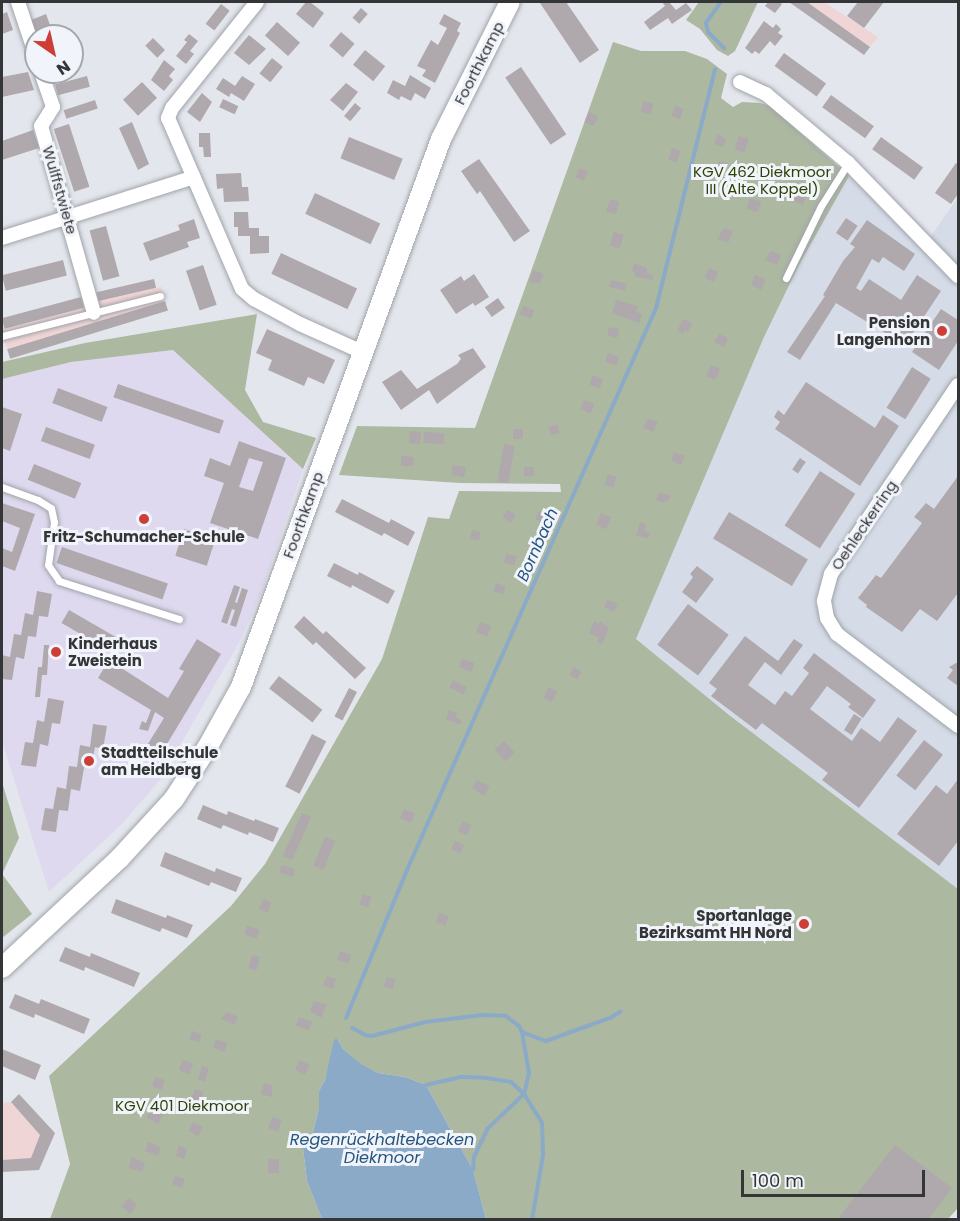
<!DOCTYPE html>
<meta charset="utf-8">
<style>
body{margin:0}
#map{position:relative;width:960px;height:1221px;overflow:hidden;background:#e3e7ed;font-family:Poppins,sans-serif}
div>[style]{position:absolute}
.built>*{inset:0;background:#d5dce8}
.industrial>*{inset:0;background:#f0d5d6}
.education>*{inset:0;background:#ded9ef}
.green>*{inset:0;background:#adb8a1}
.water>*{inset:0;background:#8baac8}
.stream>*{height:4px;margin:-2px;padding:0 2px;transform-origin:2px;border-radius:2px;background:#8baac8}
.building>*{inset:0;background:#afa8ac;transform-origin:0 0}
.roads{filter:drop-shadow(0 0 2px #a0a3a9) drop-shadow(0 0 2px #a0a3a9)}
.lane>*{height:7px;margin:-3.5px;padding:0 3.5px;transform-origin:3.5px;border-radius:3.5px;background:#fff}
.street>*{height:14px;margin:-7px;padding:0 7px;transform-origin:7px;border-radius:7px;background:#fff}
.secondary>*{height:20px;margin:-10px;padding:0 10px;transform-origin:10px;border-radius:10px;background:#fff}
.dots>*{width:16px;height:16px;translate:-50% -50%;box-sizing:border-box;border:3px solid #f1f4fa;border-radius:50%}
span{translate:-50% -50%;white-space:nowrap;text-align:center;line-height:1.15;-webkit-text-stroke:6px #f1f4fa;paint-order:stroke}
.street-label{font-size:15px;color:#343537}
.park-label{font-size:15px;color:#2e4207}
.poi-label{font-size:15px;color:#343537;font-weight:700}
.right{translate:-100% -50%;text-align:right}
.left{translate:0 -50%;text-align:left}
.water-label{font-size:16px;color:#25547d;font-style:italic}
.frame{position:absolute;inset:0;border:3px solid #343537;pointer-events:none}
.north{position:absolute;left:24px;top:24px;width:60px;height:60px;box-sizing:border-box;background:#f1f4fa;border:2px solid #a5a8ac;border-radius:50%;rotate:146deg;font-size:16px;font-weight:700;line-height:24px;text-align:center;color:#343537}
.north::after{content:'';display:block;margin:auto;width:21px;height:27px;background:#cd3f36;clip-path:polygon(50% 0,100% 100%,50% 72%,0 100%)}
.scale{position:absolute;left:741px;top:1170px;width:184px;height:27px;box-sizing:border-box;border:3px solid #343537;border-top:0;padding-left:8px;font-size:18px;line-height:21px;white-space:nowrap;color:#343537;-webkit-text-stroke:4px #f1f4fa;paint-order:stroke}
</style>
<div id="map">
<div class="built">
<div style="clip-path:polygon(849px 176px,922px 249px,958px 197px,958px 889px,729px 715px,635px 639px,764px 337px,798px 267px)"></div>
</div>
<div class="industrial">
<div style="clip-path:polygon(807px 2px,824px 2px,878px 37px,870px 47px)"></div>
<div style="clip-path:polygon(154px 279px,156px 288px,161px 287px,168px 311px,8px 351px,5px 342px,2px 342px,2px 319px,81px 298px,98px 296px)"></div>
<div style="clip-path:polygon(11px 1102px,40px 1135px,31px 1158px,2px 1160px,2px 1103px)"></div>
</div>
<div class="education">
<div style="clip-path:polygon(173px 350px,303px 469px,262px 591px,240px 641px,160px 780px,122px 824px,49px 892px,2px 741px,2px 379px,71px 362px)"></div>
</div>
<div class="green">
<div style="clip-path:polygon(699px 2px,758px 2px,735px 51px,728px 56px,717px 50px,700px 29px,686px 20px)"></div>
<div style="clip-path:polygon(613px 42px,641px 51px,685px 51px,707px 59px,727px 74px,721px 98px,733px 107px,742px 102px,760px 103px,770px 106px,849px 176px,798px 267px,764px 337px,636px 639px,729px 715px,958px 889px,958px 1208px,947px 1220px,486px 1219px,473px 1170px,426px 1085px,405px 1077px,378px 1073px,360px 1064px,343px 1049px,337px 1038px,325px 1080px,319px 1091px,319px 1108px,313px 1132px,304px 1141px,303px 1148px,307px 1181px,322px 1219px,50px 1219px,70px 1164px,49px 1076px,231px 906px,265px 864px,382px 659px,428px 517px,449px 519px,459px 491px,561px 492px,560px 484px,460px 483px,339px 475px,357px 426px,475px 428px)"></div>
<div style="clip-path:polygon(257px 314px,245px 390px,263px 422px,316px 438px,303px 469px,173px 350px,71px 362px,2px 379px,2px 362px,85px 343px)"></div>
<div style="clip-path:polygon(2px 782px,19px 838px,2px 874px,32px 914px,2px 938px)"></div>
</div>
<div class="water">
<div style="clip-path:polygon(337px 1038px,343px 1049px,361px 1064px,378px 1073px,405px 1077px,426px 1085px,473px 1170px,486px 1219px,322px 1219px,307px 1181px,303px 1148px,304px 1141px,313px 1132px,319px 1108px,319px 1091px,325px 1080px,334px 1040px)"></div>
</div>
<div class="stream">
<div style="left:721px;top:2px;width:26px;rotate:126deg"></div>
<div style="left:706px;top:23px;width:9px;rotate:77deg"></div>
<div style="left:708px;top:32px;width:23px;rotate:45deg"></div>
<div style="left:346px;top:1018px;width:160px;rotate:-67.6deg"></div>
<div style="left:407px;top:870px;width:615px;rotate:-66.1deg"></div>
<div style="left:656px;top:308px;width:246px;rotate:-76.1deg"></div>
<div style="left:352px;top:1028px;width:15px;rotate:28deg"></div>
<div style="left:365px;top:1035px;width:7px;rotate:8deg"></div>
<div style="left:372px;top:1036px;width:55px;rotate:-14.8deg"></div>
<div style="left:425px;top:1022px;width:58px;rotate:-6.9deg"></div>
<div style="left:483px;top:1015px;width:23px;rotate:2deg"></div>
<div style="left:506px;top:1016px;width:16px;rotate:38deg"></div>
<div style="left:519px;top:1026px;width:7px;rotate:63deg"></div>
<div style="left:522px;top:1032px;width:42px;rotate:80.3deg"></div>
<div style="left:529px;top:1073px;width:22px;rotate:103deg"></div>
<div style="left:524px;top:1094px;width:50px;rotate:136.6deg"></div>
<div style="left:488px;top:1128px;width:32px;rotate:116deg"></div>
<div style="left:474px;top:1157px;width:13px;rotate:94deg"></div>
<div style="left:522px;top:1032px;width:26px;rotate:21deg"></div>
<div style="left:546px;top:1041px;width:68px;rotate:-19.8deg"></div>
<div style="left:610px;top:1018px;width:12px;rotate:-31deg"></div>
<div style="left:426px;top:1085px;width:37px;rotate:-13deg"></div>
<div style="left:462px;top:1077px;width:24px;rotate:2deg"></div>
<div style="left:486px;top:1078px;width:25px;rotate:9deg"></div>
<div style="left:511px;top:1082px;width:18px;rotate:43deg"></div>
<div style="left:524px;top:1094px;width:34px;rotate:58deg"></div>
<div style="left:542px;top:1123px;width:32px;rotate:88deg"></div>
<div style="left:543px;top:1155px;width:66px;rotate:99.6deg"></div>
</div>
<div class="building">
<div style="clip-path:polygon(306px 2px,310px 2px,324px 13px,313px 28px,296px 14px)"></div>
<div style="clip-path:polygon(566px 2px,599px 50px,580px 63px,540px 3px)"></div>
<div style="clip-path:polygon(662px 2px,669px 2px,676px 10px,686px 3px,692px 10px,672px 24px,668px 18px,650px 30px,644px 22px,665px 6px)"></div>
<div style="clip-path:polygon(768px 2px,779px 2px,782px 4px,775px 13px,765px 6px)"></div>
<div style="clip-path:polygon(789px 2px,807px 2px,870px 47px,864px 55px)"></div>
<div style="clip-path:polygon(858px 2px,884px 2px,864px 28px,847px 16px)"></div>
<div style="left:221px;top:4px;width:11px;height:25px;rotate:38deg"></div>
<div style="left:361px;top:8px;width:9px;height:13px;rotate:41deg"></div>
<div style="clip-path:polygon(7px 12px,13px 30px,2px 34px,2px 14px)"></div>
<div style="clip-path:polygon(46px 14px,54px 36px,37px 36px,31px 20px)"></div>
<div style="clip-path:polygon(444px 14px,461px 23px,457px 31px,460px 33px,435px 83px,422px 76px,426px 70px,417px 66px,431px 40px,438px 45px,447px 28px,439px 24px)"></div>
<div style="clip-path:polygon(764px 21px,773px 28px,776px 24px,781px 29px,778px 33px,783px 36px,775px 46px,770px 41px,759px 54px,755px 51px,752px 54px,745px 48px)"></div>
<div style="left:277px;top:22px;width:31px;height:18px;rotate:42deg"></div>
<div style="left:341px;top:32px;width:18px;height:18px;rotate:41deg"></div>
<div style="clip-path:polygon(189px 34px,198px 41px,190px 51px,194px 54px,186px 64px,176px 56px,187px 42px,184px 40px)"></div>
<div style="clip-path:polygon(249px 35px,266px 49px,249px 65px,234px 53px)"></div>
<div style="left:153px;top:38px;width:17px;height:11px;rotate:45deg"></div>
<div style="left:365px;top:50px;width:26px;height:19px;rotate:39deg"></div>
<div style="left:784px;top:53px;width:52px;height:16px;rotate:36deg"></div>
<div style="left:272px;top:58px;width:14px;height:20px;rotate:39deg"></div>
<div style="clip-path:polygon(164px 60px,175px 69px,169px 76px,173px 80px,164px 91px,151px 80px)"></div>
<div style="left:521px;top:67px;width:81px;height:19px;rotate:56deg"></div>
<div style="clip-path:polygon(28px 72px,34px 90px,2px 97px,2px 77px)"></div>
<div style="clip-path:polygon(410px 75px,431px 88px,425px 99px,415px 93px,411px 101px,401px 96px,399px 100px,387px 93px,393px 80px,405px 86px)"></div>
<div style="left:87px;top:76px;width:11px;height:33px;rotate:75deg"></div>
<div style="clip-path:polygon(242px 76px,255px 84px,244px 101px,231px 93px,229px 97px,216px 89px,223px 78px,235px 86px)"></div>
<div style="left:142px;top:82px;width:22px;height:26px;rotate:47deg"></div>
<div style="clip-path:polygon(346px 83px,358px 92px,343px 111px,330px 100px)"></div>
<div style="clip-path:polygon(202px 93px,212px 102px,200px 122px,187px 112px)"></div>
<div style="left:831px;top:95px;width:53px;height:15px;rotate:36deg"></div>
<div style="left:223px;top:99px;width:17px;height:9px;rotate:25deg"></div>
<div style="left:95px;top:100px;width:9px;height:33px;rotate:72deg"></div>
<div style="left:644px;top:101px;width:10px;height:11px;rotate:17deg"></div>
<div style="left:355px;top:103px;width:8px;height:17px;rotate:40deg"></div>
<div style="left:675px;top:106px;width:9px;height:11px;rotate:18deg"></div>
<div style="left:589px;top:112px;width:10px;height:11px;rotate:24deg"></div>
<div style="clip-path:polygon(132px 122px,149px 164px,138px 170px,119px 128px)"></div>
<div style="left:69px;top:124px;width:66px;height:16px;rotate:72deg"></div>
<div style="clip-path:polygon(33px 130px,39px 148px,2px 160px,2px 141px)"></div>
<div style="clip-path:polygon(199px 133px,210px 133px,211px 157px,204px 157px,203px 147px,199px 147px)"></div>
<div style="clip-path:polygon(718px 134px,726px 139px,723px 147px,714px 144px)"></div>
<div style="left:739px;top:136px;width:10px;height:14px;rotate:17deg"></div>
<div style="left:349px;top:137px;width:58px;height:23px;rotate:22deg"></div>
<div style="left:881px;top:137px;width:52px;height:15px;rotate:36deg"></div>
<div style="left:672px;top:148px;width:9px;height:12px;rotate:18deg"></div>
<div style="clip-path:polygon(479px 159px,530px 231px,514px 242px,480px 191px,477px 194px,461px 171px)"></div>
<div style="left:719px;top:161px;width:9px;height:10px;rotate:13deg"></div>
<div style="clip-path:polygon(956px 163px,958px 165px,958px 194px,951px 204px,935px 193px)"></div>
<div style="left:580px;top:168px;width:9px;height:10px;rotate:27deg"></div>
<div style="clip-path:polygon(241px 173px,242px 187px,248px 187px,249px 201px,224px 202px,223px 188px,217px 189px,216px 174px)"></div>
<div style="left:799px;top:188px;width:10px;height:14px;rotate:24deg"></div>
<div style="left:315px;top:193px;width:72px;height:23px;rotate:25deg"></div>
<div style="left:750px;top:198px;width:12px;height:11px;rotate:20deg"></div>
<div style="clip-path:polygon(610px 199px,619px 202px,616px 214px,606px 212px)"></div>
<div style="clip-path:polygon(234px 212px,248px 212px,249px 228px,259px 228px,259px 236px,269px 236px,269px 253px,250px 254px,250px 236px,238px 236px,238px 227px,234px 227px)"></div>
<div style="left:846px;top:218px;width:14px;height:18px;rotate:34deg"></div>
<div style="clip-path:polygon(194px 219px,200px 238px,187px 242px,189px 247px,150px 261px,143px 243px,180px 230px,178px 225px)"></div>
<div style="clip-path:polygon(867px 220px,915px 254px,904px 271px,883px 257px,879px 263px,872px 259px,856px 288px,861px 291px,869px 279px,901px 300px,917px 275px,941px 291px,905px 345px,836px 303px,800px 360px,787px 352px,825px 296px,823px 295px,843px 261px,855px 247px,850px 244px)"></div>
<div style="left:106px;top:226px;width:52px;height:17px;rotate:75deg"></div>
<div style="clip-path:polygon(724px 228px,733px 231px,728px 243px,717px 239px)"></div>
<div style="left:614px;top:232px;width:10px;height:14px;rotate:17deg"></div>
<div style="clip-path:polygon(771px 251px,781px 255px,777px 265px,765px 260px)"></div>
<div style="left:281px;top:253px;width:84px;height:23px;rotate:25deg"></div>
<div style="left:63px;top:260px;width:16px;height:63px;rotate:76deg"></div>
<div style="clip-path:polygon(634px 263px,647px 268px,646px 273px,653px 275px,652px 280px,635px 276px,635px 272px,632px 271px)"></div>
<div style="left:203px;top:265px;width:42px;height:18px;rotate:71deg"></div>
<div style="left:709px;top:268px;width:10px;height:11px;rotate:24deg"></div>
<div style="clip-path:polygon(533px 270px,544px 274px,540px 283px,529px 282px)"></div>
<div style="clip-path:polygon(474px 274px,489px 297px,475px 306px,473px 303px,456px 314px,440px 290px,461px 276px,464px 281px)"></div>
<div style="clip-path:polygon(755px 275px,766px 279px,761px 290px,751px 285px)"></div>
<div style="left:154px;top:279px;width:9px;height:59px;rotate:77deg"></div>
<div style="left:611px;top:280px;width:16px;height:7px;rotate:14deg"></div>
<div style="left:81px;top:297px;width:11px;height:82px;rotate:75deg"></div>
<div style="left:498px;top:298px;width:12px;height:16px;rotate:55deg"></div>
<div style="clip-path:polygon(616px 300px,638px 306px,636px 312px,642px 314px,639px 323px,612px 313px)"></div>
<div style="left:165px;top:301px;width:10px;height:165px;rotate:73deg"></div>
<div style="left:523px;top:306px;width:12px;height:9px;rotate:20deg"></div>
<div style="clip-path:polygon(941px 309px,958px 320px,958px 341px,939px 370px,912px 352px)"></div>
<div style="clip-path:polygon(683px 319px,692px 323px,688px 332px,684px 330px,683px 334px,677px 331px)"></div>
<div style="left:609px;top:327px;width:10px;height:9px;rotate:11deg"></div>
<div style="clip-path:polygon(267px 329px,335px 360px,324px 384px,308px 377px,304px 386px,268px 370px,272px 360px,256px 353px)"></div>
<div style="clip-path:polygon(719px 334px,728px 338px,724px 347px,714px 342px)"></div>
<div style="clip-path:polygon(473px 348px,486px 367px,437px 404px,429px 390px,401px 410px,382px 382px,401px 370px,417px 389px,457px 364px,461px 359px,458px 355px)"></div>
<div style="left:608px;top:353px;width:12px;height:9px;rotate:20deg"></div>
<div style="left:711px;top:365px;width:10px;height:12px;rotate:24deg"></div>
<div style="left:912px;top:367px;width:22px;height:48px;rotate:32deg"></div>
<div style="left:593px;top:375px;width:11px;height:10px;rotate:22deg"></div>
<div style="clip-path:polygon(806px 382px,875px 428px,883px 415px,899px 426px,860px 486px,775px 429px,780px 422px,774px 417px,778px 410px,784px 415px)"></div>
<div style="left:118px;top:384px;width:112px;height:14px;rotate:19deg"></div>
<div style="left:58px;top:388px;width:53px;height:16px;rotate:21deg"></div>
<div style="left:584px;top:400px;width:11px;height:10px;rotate:22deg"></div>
<div style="clip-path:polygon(2px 407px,22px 414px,10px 451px,2px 448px)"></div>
<div style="clip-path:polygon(648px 418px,658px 422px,653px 432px,643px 428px)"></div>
<div style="left:557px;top:424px;width:9px;height:9px;rotate:72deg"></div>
<div style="left:46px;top:427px;width:52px;height:15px;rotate:20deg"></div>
<div style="left:513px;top:429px;width:10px;height:10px"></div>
<div style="left:410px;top:431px;width:11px;height:12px;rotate:5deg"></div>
<div style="left:424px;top:432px;width:20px;height:11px;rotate:3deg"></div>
<div style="clip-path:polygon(evenodd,239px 441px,286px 458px,258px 539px,210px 523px,224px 483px,204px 476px,210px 458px,230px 466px,239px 441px,249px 458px,263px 462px,253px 491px,239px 487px,249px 458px)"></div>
<div style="left:504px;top:444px;width:11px;height:38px;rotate:10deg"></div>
<div style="clip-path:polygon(674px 452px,685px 456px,681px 465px,671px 460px)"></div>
<div style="clip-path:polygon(401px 456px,414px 457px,413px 466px,401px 466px)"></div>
<div style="left:800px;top:458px;width:7px;height:14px;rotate:34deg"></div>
<div style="left:34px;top:464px;width:51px;height:17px;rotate:22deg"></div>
<div style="left:453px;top:465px;width:13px;height:10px;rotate:9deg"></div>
<div style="left:524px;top:467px;width:10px;height:9px"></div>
<div style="left:820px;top:471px;width:42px;height:65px;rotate:33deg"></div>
<div style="left:608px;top:474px;width:9px;height:11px;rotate:18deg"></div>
<div style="clip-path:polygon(958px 476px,958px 593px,937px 621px,920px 609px,902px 632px,866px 607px,867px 605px,858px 598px,876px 575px,881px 578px,922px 523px,914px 517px,926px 503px,934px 509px)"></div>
<div style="clip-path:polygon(659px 492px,671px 496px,668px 501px,666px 500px,664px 503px,656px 500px)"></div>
<div style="clip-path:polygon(342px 499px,389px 523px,391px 519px,415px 532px,408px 546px,384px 533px,382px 536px,335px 512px)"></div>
<div style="clip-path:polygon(2px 503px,35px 514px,15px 571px,2px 566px,2px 548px,12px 552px,20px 528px,2px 521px)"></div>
<div style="left:507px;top:510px;width:10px;height:9px;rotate:29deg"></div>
<div style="left:539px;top:511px;width:11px;height:9px;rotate:27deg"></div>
<div style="left:729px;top:512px;width:92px;height:31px;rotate:31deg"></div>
<div style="left:601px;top:513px;width:11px;height:13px;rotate:22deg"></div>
<div style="clip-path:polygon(640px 522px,646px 525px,644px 530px,650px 533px,648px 538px,636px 536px)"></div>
<div style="left:184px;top:529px;width:33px;height:28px;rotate:18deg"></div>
<div style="left:472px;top:530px;width:9px;height:9px;rotate:13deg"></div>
<div style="left:62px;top:547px;width:112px;height:17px;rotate:19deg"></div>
<div style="clip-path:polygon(506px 554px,517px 556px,514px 565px,504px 563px)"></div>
<div style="clip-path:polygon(334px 563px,358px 575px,359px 572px,395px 591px,388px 604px,352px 585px,351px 588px,327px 576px)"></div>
<div style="clip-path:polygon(697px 566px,714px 579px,696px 603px,682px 592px,693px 577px,690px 574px)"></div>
<div style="left:496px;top:583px;width:10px;height:9px;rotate:17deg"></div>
<div style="clip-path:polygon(234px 585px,240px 587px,235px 602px,237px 603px,242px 588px,248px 590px,236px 627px,230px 625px,235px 610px,232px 609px,227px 624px,221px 622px)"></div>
<div style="clip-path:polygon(37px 591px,52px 594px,48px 617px,39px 616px,36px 637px,28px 636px,24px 659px,16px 657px,12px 680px,2px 679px,2px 655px,10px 657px,14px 634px,21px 635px,25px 613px,33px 615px)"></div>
<div style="clip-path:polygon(607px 600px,618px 604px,614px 612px,604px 607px)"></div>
<div style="left:688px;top:604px;width:51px;height:51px;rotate:37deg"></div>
<div style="left:69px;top:610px;width:54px;height:15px;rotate:30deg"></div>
<div style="clip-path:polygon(304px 616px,323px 634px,326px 631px,366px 668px,355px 679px,316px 642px,313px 645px,294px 627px)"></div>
<div style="clip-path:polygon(594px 621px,599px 624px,600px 621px,609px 628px,602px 644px,597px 642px,599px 638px,589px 633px)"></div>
<div style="left:480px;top:622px;width:12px;height:11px;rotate:20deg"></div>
<div style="clip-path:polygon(745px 636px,778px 661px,794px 639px,803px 645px,781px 675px,765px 662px,748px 685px,775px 705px,785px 691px,792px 696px,809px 673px,803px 668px,814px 653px,876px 700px,863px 718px,848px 707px,851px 704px,827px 686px,810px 709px,852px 741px,861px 728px,880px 742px,898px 717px,917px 731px,859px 808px,822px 780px,828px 773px,762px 723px,756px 730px,711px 696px,717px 689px,709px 683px)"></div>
<div style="clip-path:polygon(197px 639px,221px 654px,155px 764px,141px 755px,164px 718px,155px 712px,148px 731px,139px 729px,142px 721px,146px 723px,151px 710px,98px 678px,109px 660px,168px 698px,184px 671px,179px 669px)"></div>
<div style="clip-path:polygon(44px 645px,49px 645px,47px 675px,42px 675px,40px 697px,35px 697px,38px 667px,42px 667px)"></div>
<div style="left:462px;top:659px;width:13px;height:9px;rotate:18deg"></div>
<div style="clip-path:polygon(958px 662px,958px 686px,947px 678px,953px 670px,949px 667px)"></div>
<div style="left:574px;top:667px;width:9px;height:9px;rotate:32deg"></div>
<div style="left:279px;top:676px;width:55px;height:16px;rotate:38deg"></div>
<div style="left:453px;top:680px;width:16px;height:8px;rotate:27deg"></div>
<div style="left:549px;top:687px;width:10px;height:12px;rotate:29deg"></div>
<div style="left:349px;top:688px;width:9px;height:32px;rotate:27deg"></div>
<div style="clip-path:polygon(48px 698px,64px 701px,60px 724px,52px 723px,48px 746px,40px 744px,36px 767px,21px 765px,25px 742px,33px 743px,37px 720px,44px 722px)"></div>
<div style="clip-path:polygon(449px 710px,457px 713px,456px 718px,462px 720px,460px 725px,446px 719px)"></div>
<div style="left:854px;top:714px;width:9px;height:19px;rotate:32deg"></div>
<div style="clip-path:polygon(93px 724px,107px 726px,103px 749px,95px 747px,91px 769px,84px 768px,80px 791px,71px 789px,68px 811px,59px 810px,56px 832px,41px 830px,45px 808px,53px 809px,57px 787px,66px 789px,69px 766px,77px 767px,80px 745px,90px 747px)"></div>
<div style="left:312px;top:734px;width:16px;height:59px;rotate:27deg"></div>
<div style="left:924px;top:740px;width:24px;height:45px;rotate:38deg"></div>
<div style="left:504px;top:741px;width:16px;height:13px;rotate:47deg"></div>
<div style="clip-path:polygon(958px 779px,958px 841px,939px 866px,897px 834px,936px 785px,947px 794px)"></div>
<div style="clip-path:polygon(477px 780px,490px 786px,484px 796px,472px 788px)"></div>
<div style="clip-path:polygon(203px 805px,227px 815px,228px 811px,254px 821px,255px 819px,279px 828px,273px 842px,249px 832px,248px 835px,223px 825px,221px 829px,197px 819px)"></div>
<div style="left:404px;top:809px;width:12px;height:10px;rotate:24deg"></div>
<div style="left:302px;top:813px;width:10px;height:47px;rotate:24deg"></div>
<div style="left:463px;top:821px;width:10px;height:11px;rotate:29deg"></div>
<div style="left:325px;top:837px;width:11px;height:31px;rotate:22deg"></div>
<div style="left:455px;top:841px;width:10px;height:9px;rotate:24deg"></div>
<div style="clip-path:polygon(165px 852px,215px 872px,216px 868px,242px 878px,236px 892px,211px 882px,209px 886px,160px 866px)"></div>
<div style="clip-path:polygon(282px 865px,295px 869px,293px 877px,279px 872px)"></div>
<div style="left:363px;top:894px;width:9px;height:11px;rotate:18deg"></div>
<div style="clip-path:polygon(116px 899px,166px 918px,167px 915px,193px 925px,187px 938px,162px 928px,160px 932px,111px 913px)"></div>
<div style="left:263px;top:899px;width:9px;height:11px;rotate:21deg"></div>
<div style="left:439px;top:913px;width:10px;height:10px;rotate:17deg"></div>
<div style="left:247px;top:926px;width:13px;height:9px;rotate:18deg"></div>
<div style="clip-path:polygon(65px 947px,90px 957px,91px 953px,140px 973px,134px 987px,85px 967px,84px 971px,59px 961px)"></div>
<div style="left:340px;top:951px;width:12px;height:9px;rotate:20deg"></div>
<div style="left:252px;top:955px;width:8px;height:14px;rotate:14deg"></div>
<div style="clip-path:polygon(327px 976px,336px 979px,333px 989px,323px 985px)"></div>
<div style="left:387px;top:977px;width:9px;height:10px;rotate:18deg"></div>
<div style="clip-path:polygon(15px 994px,39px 1004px,41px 999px,90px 1019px,84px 1034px,35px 1014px,34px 1018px,9px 1008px)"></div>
<div style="clip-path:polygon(314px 1001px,327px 1004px,321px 1018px,310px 1011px)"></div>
<div style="clip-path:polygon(227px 1012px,238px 1017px,235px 1025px,221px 1019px)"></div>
<div style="left:299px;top:1017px;width:14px;height:9px;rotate:21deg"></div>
<div style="left:192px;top:1031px;width:10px;height:9px;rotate:17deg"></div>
<div style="left:216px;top:1039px;width:12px;height:9px;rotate:20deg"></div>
<div style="clip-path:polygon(2px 1049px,41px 1065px,35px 1080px,2px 1066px)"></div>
<div style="left:183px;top:1060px;width:11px;height:11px;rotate:22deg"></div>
<div style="left:300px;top:1060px;width:11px;height:11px;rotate:27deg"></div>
<div style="left:202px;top:1066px;width:7px;height:14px;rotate:16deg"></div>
<div style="left:155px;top:1077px;width:10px;height:10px;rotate:17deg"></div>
<div style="clip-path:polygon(264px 1083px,272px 1086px,272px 1097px,261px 1094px)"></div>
<div style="clip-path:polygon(195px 1089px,203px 1092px,201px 1103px,191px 1099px)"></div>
<div style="clip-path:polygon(19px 1094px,55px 1133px,39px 1170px,2px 1172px,2px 1160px,31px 1158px,40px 1135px,11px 1102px)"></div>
<div style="left:152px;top:1108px;width:13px;height:11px;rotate:29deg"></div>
<div style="left:272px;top:1117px;width:10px;height:12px;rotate:17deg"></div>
<div style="left:193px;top:1122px;width:11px;height:10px;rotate:27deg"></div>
<div style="clip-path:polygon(148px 1142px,161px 1148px,158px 1155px,145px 1151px)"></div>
<div style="clip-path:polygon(179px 1145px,187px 1150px,184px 1159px,176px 1156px)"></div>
<div style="clip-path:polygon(895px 1145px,952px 1188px,928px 1220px,837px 1220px)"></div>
<div style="clip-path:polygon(132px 1157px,145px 1163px,142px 1172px,129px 1168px)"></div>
<div style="left:268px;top:1159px;width:11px;height:14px"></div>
<div style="left:175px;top:1176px;width:10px;height:9px;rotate:17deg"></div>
<div style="left:129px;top:1198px;width:11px;height:11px;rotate:41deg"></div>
</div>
<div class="roads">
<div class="lane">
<div style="left:786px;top:278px;width:80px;rotate:-64.1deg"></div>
<div style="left:821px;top:206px;width:51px;rotate:-57.9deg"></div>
<div style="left:2px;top:336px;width:163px;rotate:-14.2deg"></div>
<div style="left:2px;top:487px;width:38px;rotate:20deg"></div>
<div style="left:38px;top:500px;width:15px;rotate:32deg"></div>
<div style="left:51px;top:508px;width:14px;rotate:78deg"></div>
<div style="left:54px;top:522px;width:43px;rotate:97.9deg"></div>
<div style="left:48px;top:565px;width:19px;rotate:55deg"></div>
<div style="left:59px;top:581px;width:126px;rotate:17.6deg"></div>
</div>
<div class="street">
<div style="left:18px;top:2px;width:57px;rotate:71.6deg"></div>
<div style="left:257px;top:2px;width:136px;rotate:128.7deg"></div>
<div style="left:172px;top:108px;width:11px;rotate:112deg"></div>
<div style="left:168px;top:118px;width:186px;rotate:66.6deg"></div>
<div style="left:242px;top:289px;width:16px;rotate:40deg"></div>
<div style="left:254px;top:299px;width:52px;rotate:28.5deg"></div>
<div style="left:300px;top:324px;width:68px;rotate:24.3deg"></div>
<div style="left:41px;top:72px;width:37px;rotate:71deg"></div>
<div style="left:53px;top:107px;width:22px;rotate:122deg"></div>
<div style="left:41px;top:126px;width:194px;rotate:74.2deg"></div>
<div style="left:740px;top:82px;width:29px;rotate:25deg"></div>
<div style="left:766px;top:94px;width:107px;rotate:40.1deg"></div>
<div style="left:848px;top:163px;width:158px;rotate:45.8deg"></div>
<div style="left:2px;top:238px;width:201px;rotate:-17.6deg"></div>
<div style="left:958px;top:385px;width:228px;rotate:123.9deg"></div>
<div style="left:831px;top:574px;width:28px;rotate:105deg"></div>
<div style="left:824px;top:601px;width:17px;rotate:80deg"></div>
<div style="left:827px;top:618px;width:19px;rotate:58deg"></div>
<div style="left:837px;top:634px;width:152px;rotate:37.2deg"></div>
</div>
<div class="secondary">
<div style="left:2px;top:968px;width:160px;rotate:-43deg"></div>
<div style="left:119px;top:859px;width:81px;rotate:-47.5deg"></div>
<div style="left:174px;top:799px;width:61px;rotate:-57.1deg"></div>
<div style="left:207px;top:748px;width:70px;rotate:-60.9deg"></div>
<div style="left:241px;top:687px;width:583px;rotate:-69.95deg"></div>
<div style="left:441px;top:139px;width:153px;rotate:-63.3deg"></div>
</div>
</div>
<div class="dots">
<div style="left:942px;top:331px;background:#cd3f36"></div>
<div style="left:144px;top:519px;background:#cd3f36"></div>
<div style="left:56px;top:652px;background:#cd3f36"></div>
<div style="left:89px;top:761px;background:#cd3f36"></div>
<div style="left:804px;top:924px;background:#cd3f36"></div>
</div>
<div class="street-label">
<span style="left:479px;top:63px;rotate:-63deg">Foorthkamp</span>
<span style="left:60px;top:190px;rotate:74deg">Wulffstwiete</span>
<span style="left:303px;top:515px;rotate:-70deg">Foorthkamp</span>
<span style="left:864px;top:525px;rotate:-56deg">Oehleckerring</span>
</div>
<div class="park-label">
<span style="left:762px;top:180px">KGV 462 Diekmoor<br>III (Alte Koppel)</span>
<span style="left:182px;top:1106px">KGV 401 Diekmoor</span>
</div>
<div class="poi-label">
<span class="right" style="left:930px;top:331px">Pension<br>Langenhorn</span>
<span style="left:144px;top:537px">Fritz-Schumacher-Schule</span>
<span class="left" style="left:68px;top:652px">Kinderhaus<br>Zweistein</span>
<span class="left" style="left:101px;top:761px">Stadtteilschule<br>am Heidberg</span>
<span class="right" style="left:792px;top:924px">Sportanlage<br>Bezirksamt HH Nord</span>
</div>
<div class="water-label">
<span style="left:538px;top:545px;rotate:-66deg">Bornbach</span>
<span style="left:382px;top:1149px">Regenrückhaltebecken<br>Diekmoor</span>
</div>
<div class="frame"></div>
<div class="north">N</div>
<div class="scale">100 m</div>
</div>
